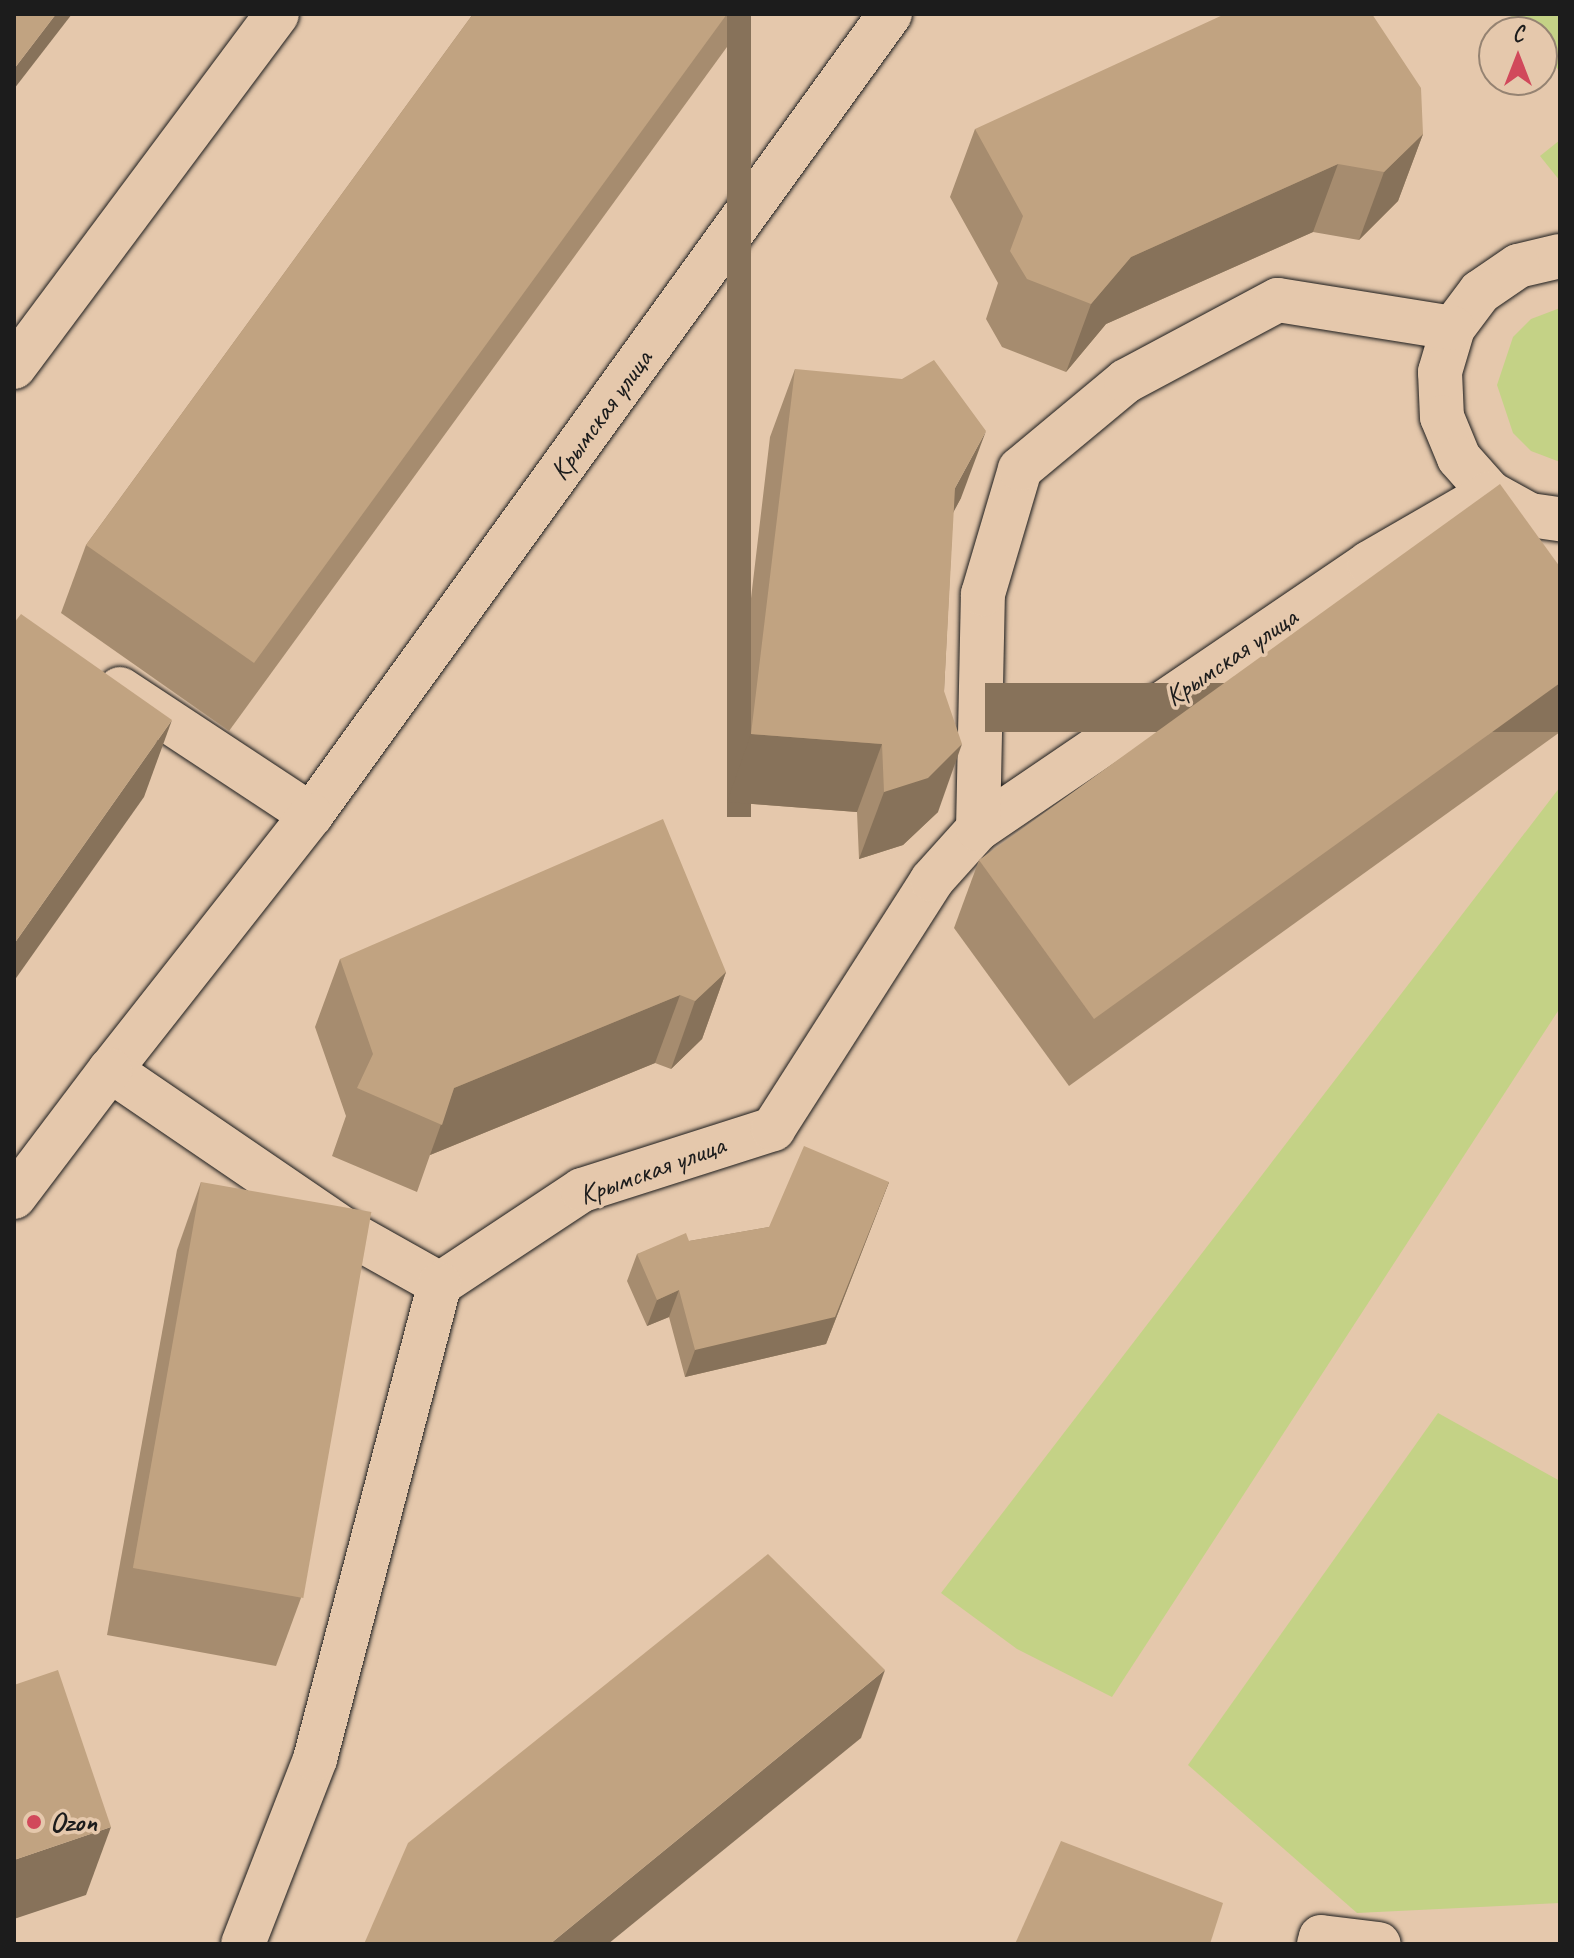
<!DOCTYPE html>
<meta charset="utf-8">
<style>
body{margin:0}
#map{position:relative;width:1574px;height:1958px;overflow:hidden;background:#e5c8ac;font-family:Caveat,sans-serif}
div>[style]{position:absolute}
.green>*{inset:0;background:#c4d286}
.roads{filter:drop-shadow(0 0 2px #1c1c1c) drop-shadow(0 0 2px #1c1c1c)}
.minor>*{height:44px;margin:-22px;padding:0 22px;transform-origin:22px;border-radius:22px;background:#e5c8ac}
.wall>*{inset:0;background:#a68c6f}
.shaded-wall>*{inset:0;background:#87725a;transform-origin:0 0}
.building>*{inset:0;background:#c1a381;transform-origin:0 0}
.dots>*{width:22px;height:22px;translate:-50% -50%;box-sizing:border-box;border:4px solid #e5c8ac;border-radius:50%}
span{translate:-50% -50%;white-space:nowrap;text-align:center;line-height:1.15;-webkit-text-stroke:7px #e5c8ac;paint-order:stroke}
.street-label{font-size:28px;color:#1c1c1c}
.poi-label{font-size:28px;color:#1c1c1c;font-weight:700}
.left{translate:0 -50%;text-align:left}
.frame{position:absolute;inset:0;border:16px solid #1c1c1c;pointer-events:none}
.north{position:absolute;left:1478px;top:16px;width:80px;height:80px;box-sizing:border-box;background:#e5c8ac;border:2px solid #958372;border-radius:50%;rotate:0deg;font-size:22px;font-weight:700;line-height:32px;text-align:center;color:#1c1c1c}
.north::after{content:'';display:block;margin:auto;width:28px;height:36px;background:#d1495b;clip-path:polygon(50% 0,100% 100%,50% 72%,0 100%)}
</style>
<div id="map">
<div class="green">
<div style="clip-path:polygon(1509px 14px,1560px 14px,1560px 72px,1542px 51px,1542px 32px,1525px 32px)"></div>
<div style="clip-path:polygon(1560px 140px,1560px 181px,1540px 156px)"></div>
<div style="clip-path:polygon(1560px 308px,1560px 462px,1531px 451px,1513px 433px,1497px 385px,1513px 337px,1531px 319px)"></div>
<div style="clip-path:polygon(1560px 787px,1560px 1008px,1112px 1697px,1017px 1649px,941px 1593px)"></div>
<div style="clip-path:polygon(1438px 1413px,1560px 1481px,1560px 1903px,1357px 1913px,1188px 1765px)"></div>
</div>
<div class="roads">
<div class="minor">
<div style="left:1560px;top:256px;width:43px;rotate:166.6deg"></div>
<div style="left:1518px;top:266px;width:46px;rotate:145.6deg"></div>
<div style="left:1480px;top:292px;width:45px;rotate:126.9deg"></div>
<div style="left:1453px;top:328px;width:46px;rotate:106.5deg"></div>
<div style="left:1440px;top:372px;width:45px;rotate:87.5deg"></div>
<div style="left:1442px;top:417px;width:44px;rotate:67.5deg"></div>
<div style="left:1459px;top:458px;width:47px;rotate:48.5deg"></div>
<div style="left:1490px;top:493px;width:46px;rotate:28.8deg"></div>
<div style="left:1530px;top:515px;width:30px;rotate:8deg"></div>
<div style="left:14px;top:367px;width:440px;rotate:-53.3deg"></div>
<div style="left:120px;top:689px;width:229px;rotate:33.4deg"></div>
<div style="left:311px;top:815px;width:988px;rotate:-54.14deg"></div>
<div style="left:311px;top:815px;width:325px;rotate:128.2deg"></div>
<div style="left:110px;top:1070px;width:289px;rotate:34.3deg"></div>
<div style="left:349px;top:1233px;width:104px;rotate:29.3deg"></div>
<div style="left:440px;top:1284px;width:170px;rotate:-33.5deg"></div>
<div style="left:582px;top:1190px;width:201px;rotate:-17.7deg"></div>
<div style="left:773px;top:1129px;width:295px;rotate:-57.4deg"></div>
<div style="left:932px;top:880px;width:69px;rotate:-48deg"></div>
<div style="left:978px;top:829px;width:473px;rotate:-34.2deg"></div>
<div style="left:1369px;top:563px;width:140px;rotate:-30deg"></div>
<div style="left:978px;top:829px;width:235px;rotate:-88.8deg"></div>
<div style="left:983px;top:594px;width:130px;rotate:-73.5deg"></div>
<div style="left:1020px;top:469px;width:138px;rotate:-39.7deg"></div>
<div style="left:1126px;top:381px;width:172px;rotate:-28.1deg"></div>
<div style="left:1278px;top:300px;width:177px;rotate:9.1deg"></div>
<div style="left:14px;top:1197px;width:159px;rotate:-52.9deg"></div>
<div style="left:243px;top:1944px;width:199px;rotate:-68.7deg"></div>
<div style="left:315px;top:1759px;width:491px;rotate:-75.3deg"></div>
<div style="left:1319px;top:1944px;width:7px;rotate:-74deg"></div>
<div style="left:1321px;top:1937px;width:58px;rotate:6.9deg"></div>
</div>
</div>
<div class="wall">
<div style="clip-path:polygon(473px 14px,751px 14px,229px 731px,61px 613px,86px 545px)"></div>
<div style="clip-path:polygon(975px 129px,1423px 134px,1398px 201px,1359px 240px,1313px 232px,1106px 324px,1066px 372px,1002px 347px,986px 319px,998px 283px,950px 197px)"></div>
<div style="clip-path:polygon(795px 369px,961px 498px,953px 512px,938px 812px,903px 845px,859px 859px,857px 812px,727px 802px,770px 437px)"></div>
<div style="clip-path:polygon(1560px 567px,1560px 732px,1069px 1086px,954px 928px,979px 860px)"></div>
<div style="clip-path:polygon(340px 959px,726px 972px,702px 1039px,671px 1069px,655px 1063px,430px 1155px,417px 1192px,332px 1156px,346px 1116px,315px 1027px)"></div>
<div style="clip-path:polygon(201px 1182px,301px 1598px,276px 1666px,107px 1635px,177px 1250px)"></div>
<div style="clip-path:polygon(889px 1182px,826px 1344px,685px 1377px,669px 1317px,647px 1326px,627px 1281px,637px 1254px,689px 1241px,769px 1227px)"></div>
</div>
<div class="shaded-wall">
<div style="clip-path:polygon(56px 14px,72px 14px,14px 89px,14px 69px)"></div>
<div style="left:727px;top:14px;width:24px;height:803px"></div>
<div style="clip-path:polygon(1423px 134px,1398px 201px,1359px 240px,1384px 172px)"></div>
<div style="clip-path:polygon(1338px 164px,1313px 232px,1106px 324px,1066px 372px,1091px 304px,1131px 257px)"></div>
<div style="clip-path:polygon(986px 431px,961px 498px,930px 556px,955px 488px)"></div>
<div style="left:1560px;top:683px;width:49px;height:575px;rotate:90deg"></div>
<div style="clip-path:polygon(172px 720px,144px 797px,14px 981px,14px 944px)"></div>
<div style="clip-path:polygon(751px 734px,882px 744px,857px 812px,727px 802px)"></div>
<div style="clip-path:polygon(962px 744px,938px 812px,903px 845px,859px 859px,884px 792px)"></div>
<div style="clip-path:polygon(726px 972px,702px 1039px,671px 1069px,695px 1001px)"></div>
<div style="clip-path:polygon(680px 995px,655px 1063px,430px 1155px,454px 1088px)"></div>
<div style="clip-path:polygon(889px 1182px,826px 1344px,685px 1377px,695px 1350px)"></div>
<div style="clip-path:polygon(679px 1290px,669px 1317px,647px 1326px,657px 1300px)"></div>
<div style="clip-path:polygon(885px 1670px,861px 1738px,608px 1944px,550px 1944px)"></div>
<div style="clip-path:polygon(111px 1827px,86px 1895px,14px 1919px,14px 1860px)"></div>
</div>
<div class="building">
<div style="clip-path:polygon(14px 14px,56px 14px,14px 69px)"></div>
<div style="clip-path:polygon(473px 14px,727px 14px,254px 663px,86px 545px)"></div>
<div style="clip-path:polygon(1225px 14px,1372px 14px,1421px 88px,1423px 134px,1384px 172px,1338px 164px,1131px 257px,1091px 304px,1027px 279px,1010px 251px,1023px 216px,975px 129px)"></div>
<div style="clip-path:polygon(934px 360px,986px 431px,955px 488px,944px 691px,962px 744px,928px 778px,884px 792px,882px 744px,751px 734px,795px 369px,902px 379px)"></div>
<div style="clip-path:polygon(1500px 484px,1560px 567px,1560px 683px,1094px 1019px,979px 860px)"></div>
<div style="clip-path:polygon(21px 614px,172px 720px,14px 944px,14px 623px)"></div>
<div style="clip-path:polygon(663px 819px,726px 972px,695px 1001px,680px 995px,454px 1088px,442px 1125px,357px 1088px,373px 1054px,340px 959px)"></div>
<div style="clip-path:polygon(804px 1146px,889px 1182px,835px 1317px,695px 1350px,679px 1290px,657px 1300px,637px 1254px,686px 1233px,689px 1241px,769px 1227px)"></div>
<div style="left:201px;top:1182px;width:173px;height:392px;rotate:10deg"></div>
<div style="clip-path:polygon(768px 1554px,885px 1670px,550px 1944px,364px 1944px,408px 1843px)"></div>
<div style="clip-path:polygon(58px 1670px,111px 1827px,14px 1860px,14px 1685px)"></div>
<div style="clip-path:polygon(1061px 1841px,1223px 1903px,1210px 1944px,1015px 1944px)"></div>
</div>
<div class="dots">
<div style="left:34px;top:1822px;background:#d1495b"></div>
</div>
<div class="street-label">
<span style="left:601px;top:415px;rotate:-54deg">Крымская улица</span>
<span style="left:1231px;top:657px;rotate:-34deg">Крымская улица</span>
<span style="left:652px;top:1170px;rotate:-20deg">Крымская улица</span>
</div>
<div class="poi-label">
<span class="left" style="left:50px;top:1822px">Ozon</span>
</div>
<div class="frame"></div>
<div class="north">С</div>
</div>
